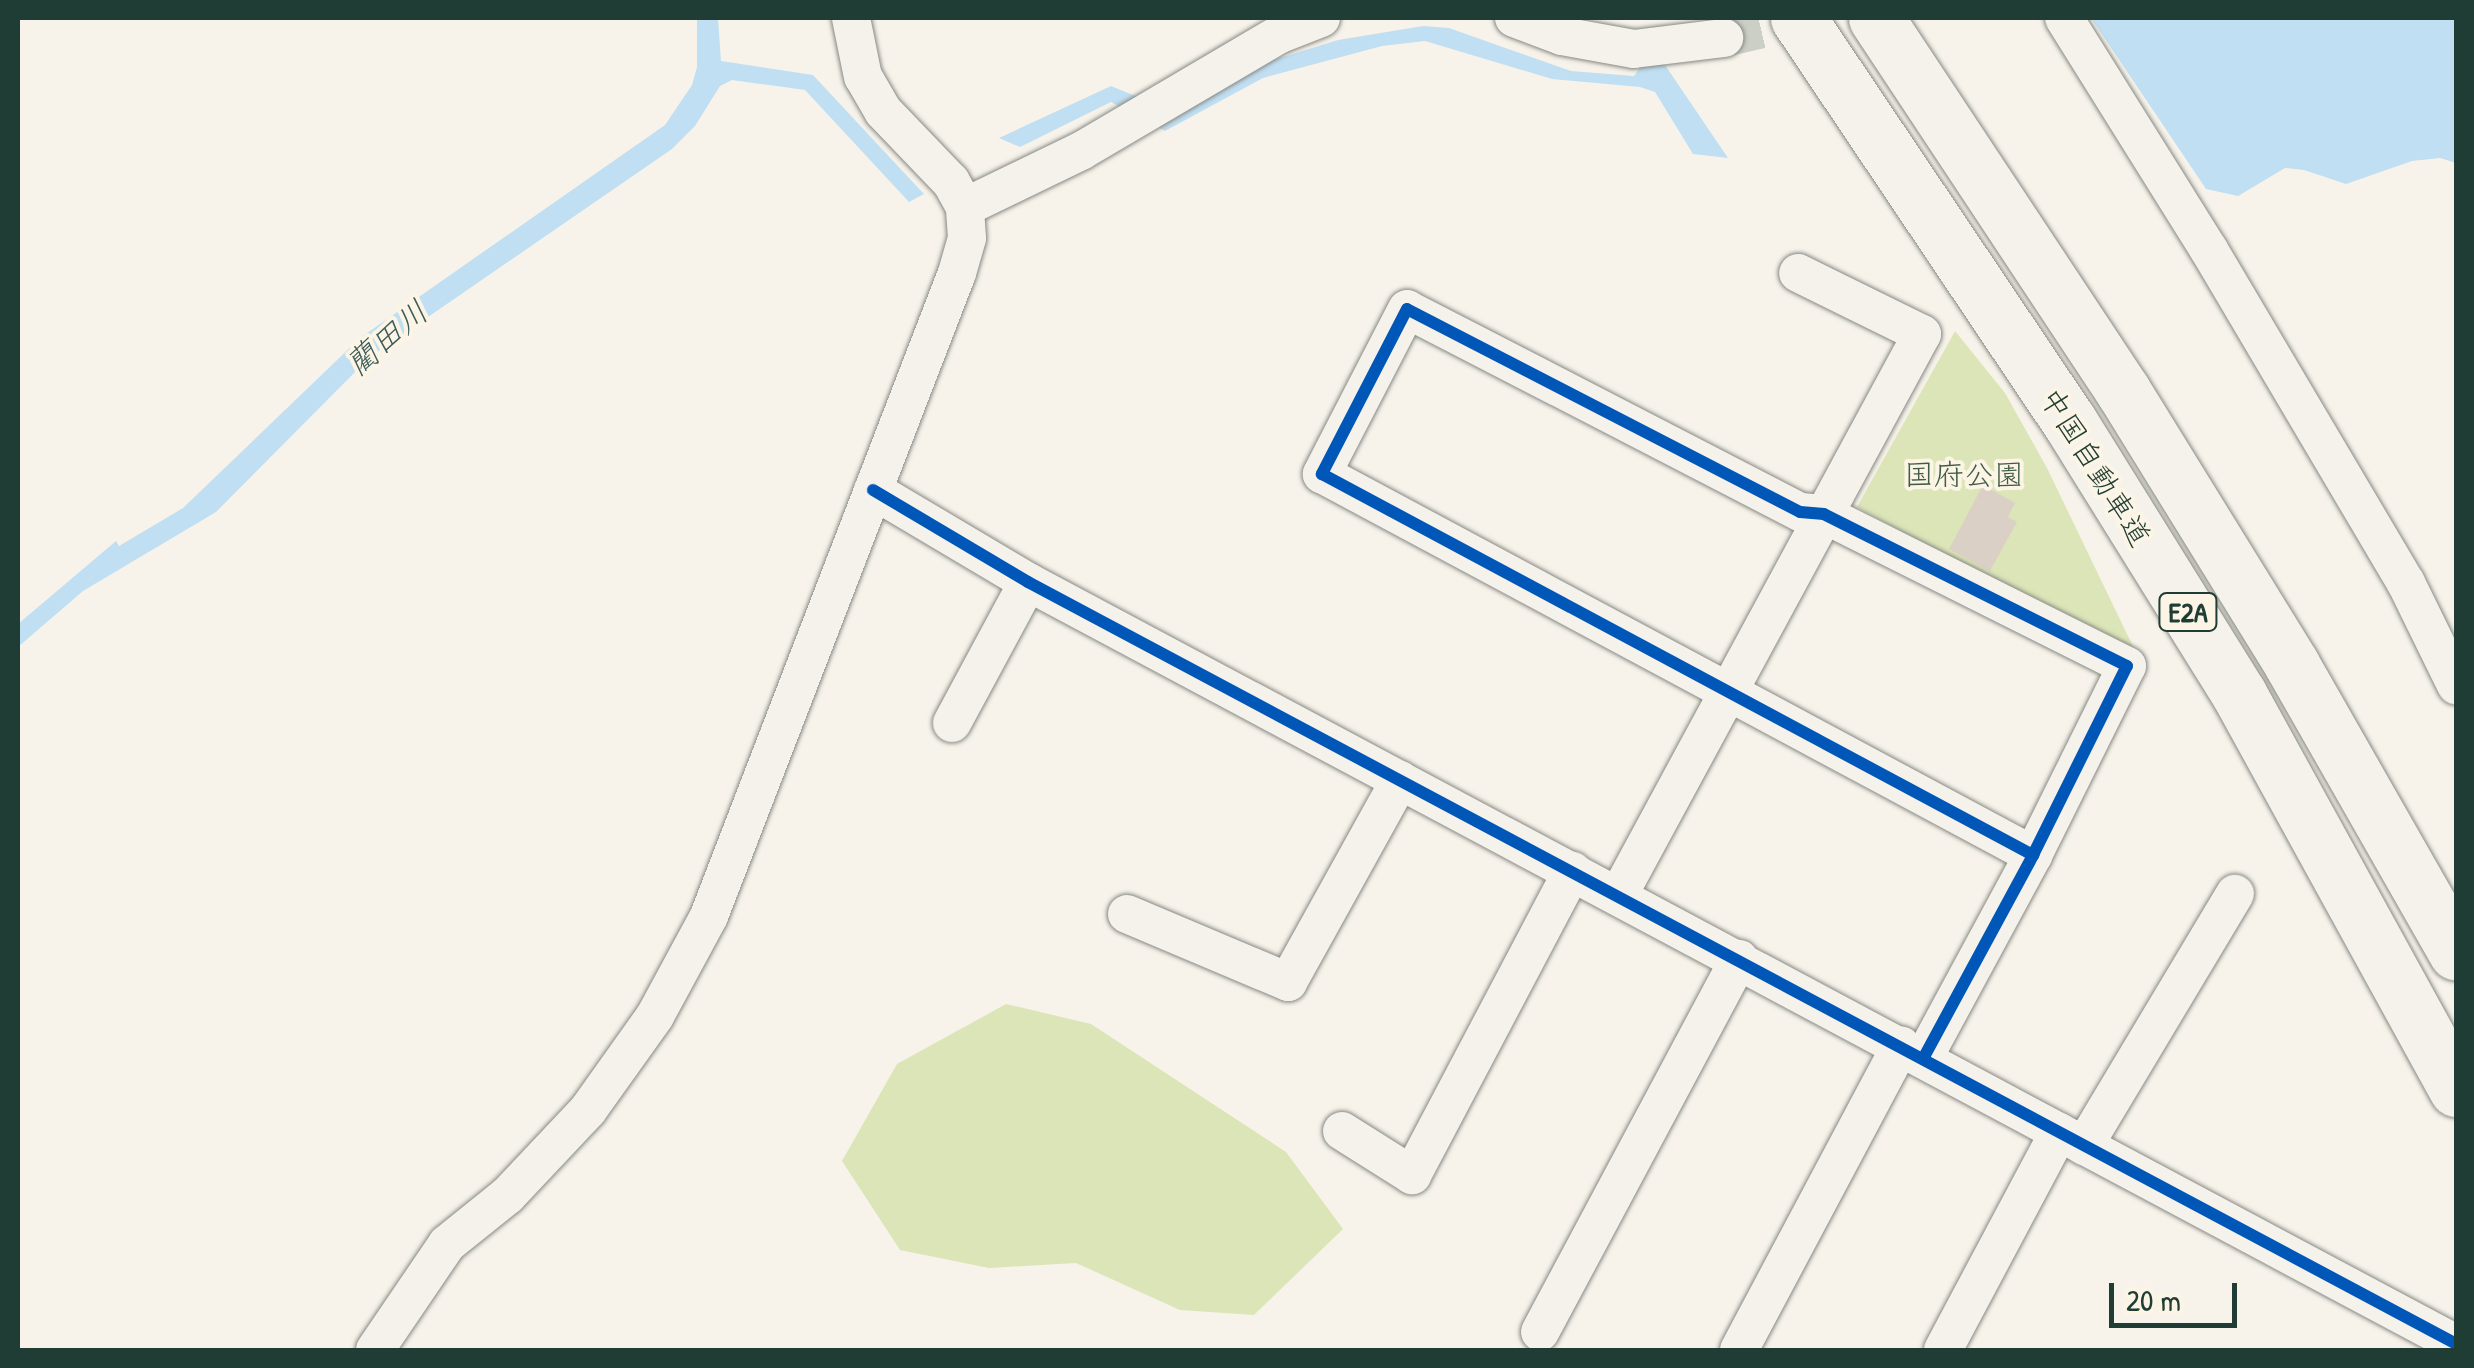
<!DOCTYPE html>
<meta charset="utf-8">
<style>
body{margin:0}
#map{position:relative;width:2474px;height:1368px;overflow:hidden;background:#f7f3ea;font-family:"Patrick Hand","Klee One",sans-serif}
div>[style]{position:absolute}
.green>*{inset:0;background:#dce5b7}
.water>*{inset:0;background:#c1dff2}
.building>*{inset:0;background:#dad0c5}
.street-tunnel>*{height:38px;margin-top:-19px;transform-origin:0;background:repeating-linear-gradient(90deg,#cccfc6 0 38px,transparent 0 57px)}
.roads{filter:drop-shadow(0 0 2px #868984) drop-shadow(0 0 2px #868984)}
.street>*{height:38px;margin:-19px;padding:0 19px;transform-origin:19px;border-radius:19px;background:#f5f2ec}
.highway>*{height:55px;margin:-27.5px;padding:0 27.5px;transform-origin:27.5px;border-radius:27.5px;background:#f5f2ec}
.cycleway>*{height:12px;margin:-6px;padding:0 6px;transform-origin:6px;border-radius:6px;background:#0057b8}
span{translate:-50% -50%;white-space:nowrap;text-align:center;line-height:1.15;-webkit-text-stroke:8px #fcf5e5;paint-order:stroke}
.shield-label span{padding:2px 8px;background:#fcf5e5;border:2px solid;border-radius:8px;-webkit-text-stroke-width:0}
.shield-label{font-size:28px;color:#1f3d34;font-weight:700}
.street-label{font-size:30px;color:#1f3d34}
.park-label{font-size:30px;color:#405c46}
.water-label{font-size:32px;color:#3b5c5b;font-style:italic}
.frame{position:absolute;inset:0;border:20px solid #1f3d34;pointer-events:none}
.scale{position:absolute;left:2109px;top:1283px;width:128px;height:45px;box-sizing:border-box;border:5px solid #1f3d34;border-top:0;padding-left:12px;font-size:30px;line-height:35px;white-space:nowrap;color:#1f3d34;-webkit-text-stroke:8px #fcf5e5;paint-order:stroke}
</style>
<div id="map">
<div class="green">
<div style="clip-path:polygon(1955px 331px,2005px 393px,2047px 468px,2140px 661px,1857px 507px)"></div>
<div style="clip-path:polygon(1006px 1004px,1091px 1024px,1286px 1152px,1343px 1229px,1254px 1315px,1180px 1310px,1076px 1263px,989px 1268px,900px 1250px,842px 1161px,897px 1064px)"></div>
</div>
<div class="water">
<div style="clip-path:polygon(697px 18px,718px 18px,721px 61px,813px 75px,924px 194px,909px 202px,805px 90px,732px 80px,720px 86px,695px 126px,672px 149px,370px 357px,216px 512px,83px 591px,18px 647px,18px 624px,116px 541px,119px 546px,183px 508px,360px 338px,665px 125px,692px 85px,697px 67px)"></div>
<div style="clip-path:polygon(2091px 18px,2456px 18px,2456px 163px,2440px 158px,2412px 161px,2346px 184px,2304px 170px,2285px 168px,2238px 196px,2206px 189px)"></div>
<div style="clip-path:polygon(1423px 26px,1449px 28px,1571px 71px,1634px 76px,1641px 66px,1663px 62px,1728px 158px,1693px 154px,1655px 92px,1640px 87px,1552px 79px,1425px 41px,1382px 46px,1263px 78px,1165px 131px,1111px 102px,1020px 147px,999px 138px,1111px 86px,1172px 111px,1251px 67px,1338px 40px)"></div>
</div>
<div class="building">
<div style="clip-path:polygon(1983px 485px,2015px 503px,2008px 517px,2017px 522px,1990px 571px,1949px 549px)"></div>
</div>
<div class="street-tunnel">
<div style="left:1724px;top:38px;width:88px;rotate:-13.1deg"></div>
</div>
<div class="roads">
<div class="street">
<div style="left:1514px;top:18px;width:51px;rotate:20.6deg"></div>
<div style="left:1562px;top:36px;width:73px;rotate:10.2deg"></div>
<div style="left:1634px;top:49px;width:91px;rotate:-7deg"></div>
<div style="left:2064px;top:18px;width:274px;rotate:58deg"></div>
<div style="left:2209px;top:250px;width:387px;rotate:59.4deg"></div>
<div style="left:2406px;top:583px;width:114px;rotate:63.9deg"></div>
<div style="left:965px;top:207px;width:129px;rotate:-25.8deg"></div>
<div style="left:1081px;top:151px;width:231px;rotate:-30.5deg"></div>
<div style="left:1280px;top:34px;width:44px;rotate:-21.3deg"></div>
<div style="left:873px;top:490px;width:180px;rotate:30.7deg"></div>
<div style="left:1028px;top:582px;width:1619px;rotate:28.08deg"></div>
<div style="left:952px;top:723px;width:160px;rotate:-61.7deg"></div>
<div style="left:1618px;top:896px;width:639px;rotate:-61.59deg"></div>
<div style="left:1922px;top:334px;width:138px;rotate:-153.8deg"></div>
<div style="left:1127px;top:914px;width:175px;rotate:22.9deg"></div>
<div style="left:1288px;top:982px;width:231px;rotate:-61deg"></div>
<div style="left:1924px;top:1057px;width:230px;rotate:-61.6deg"></div>
<div style="left:2033px;top:855px;width:211px;rotate:-63.6deg"></div>
<div style="left:2127px;top:666px;width:339px;rotate:-153.4deg"></div>
<div style="left:1824px;top:514px;width:24px;rotate:-175deg"></div>
<div style="left:1800px;top:512px;width:442px;rotate:-152.7deg"></div>
<div style="left:1407px;top:309px;width:186px;rotate:117.3deg"></div>
<div style="left:1322px;top:474px;width:807px;rotate:28.19deg"></div>
<div style="left:1342px;top:1131px;width:83px;rotate:32.2deg"></div>
<div style="left:1412px;top:1175px;width:344px;rotate:-62.2deg"></div>
<div style="left:2084px;top:1146px;width:294px;rotate:-59.1deg"></div>
<div style="left:1540px;top:1332px;width:423px;rotate:-61.9deg"></div>
<div style="left:375px;top:1350px;width:128px;rotate:-55.8deg"></div>
<div style="left:447px;top:1244px;width:78px;rotate:-38.8deg"></div>
<div style="left:508px;top:1195px;width:117px;rotate:-46.7deg"></div>
<div style="left:588px;top:1110px;width:115px;rotate:-54.5deg"></div>
<div style="left:655px;top:1016px;width:114px;rotate:-61.6deg"></div>
<div style="left:709px;top:916px;width:689px;rotate:-68.91deg"></div>
<div style="left:957px;top:273px;width:36px;rotate:-74deg"></div>
<div style="left:967px;top:238px;width:31px;rotate:-94deg"></div>
<div style="left:965px;top:207px;width:29px;rotate:-119deg"></div>
<div style="left:951px;top:182px;width:98px;rotate:-133.8deg"></div>
<div style="left:883px;top:111px;width:39px;rotate:-120deg"></div>
<div style="left:863px;top:77px;width:60px;rotate:-101.5deg"></div>
<div style="left:1739px;top:1350px;width:345px;rotate:-62deg"></div>
<div style="left:1943px;top:1350px;width:247px;rotate:-62deg"></div>
</div>
<div class="highway">
<div style="left:1798px;top:18px;width:486px;rotate:56.1deg"></div>
<div style="left:2069px;top:421px;width:322px;rotate:58.1deg"></div>
<div style="left:2239px;top:694px;width:451px;rotate:61.2deg"></div>
<div style="left:1876px;top:18px;width:447px;rotate:56.5deg"></div>
<div style="left:2123px;top:391px;width:322px;rotate:58.3deg"></div>
<div style="left:2292px;top:665px;width:331px;rotate:60.3deg"></div>
</div>
</div>
<div class="cycleway">
<div style="left:873px;top:490px;width:180px;rotate:30.7deg"></div>
<div style="left:1028px;top:582px;width:1619px;rotate:28.08deg"></div>
<div style="left:1924px;top:1057px;width:230px;rotate:-61.6deg"></div>
<div style="left:2033px;top:855px;width:211px;rotate:-63.6deg"></div>
<div style="left:2127px;top:666px;width:339px;rotate:-153.4deg"></div>
<div style="left:1824px;top:514px;width:24px;rotate:-175deg"></div>
<div style="left:1800px;top:512px;width:442px;rotate:-152.7deg"></div>
<div style="left:1407px;top:309px;width:186px;rotate:117.3deg"></div>
<div style="left:1322px;top:474px;width:807px;rotate:28.19deg"></div>
</div>
<div class="shield-label">
<span style="left:2188px;top:612px">E2A</span>
</div>
<div class="street-label">
<span style="left:2096px;top:467px;rotate:58deg">中国自動車道</span>
</div>
<div class="park-label">
<span style="left:1964px;top:474px">国府公園</span>
</div>
<div class="water-label">
<span style="left:387px;top:338px;rotate:-40deg">藺田川</span>
</div>
<div class="frame"></div>
<div class="scale">20 m</div>
</div>
